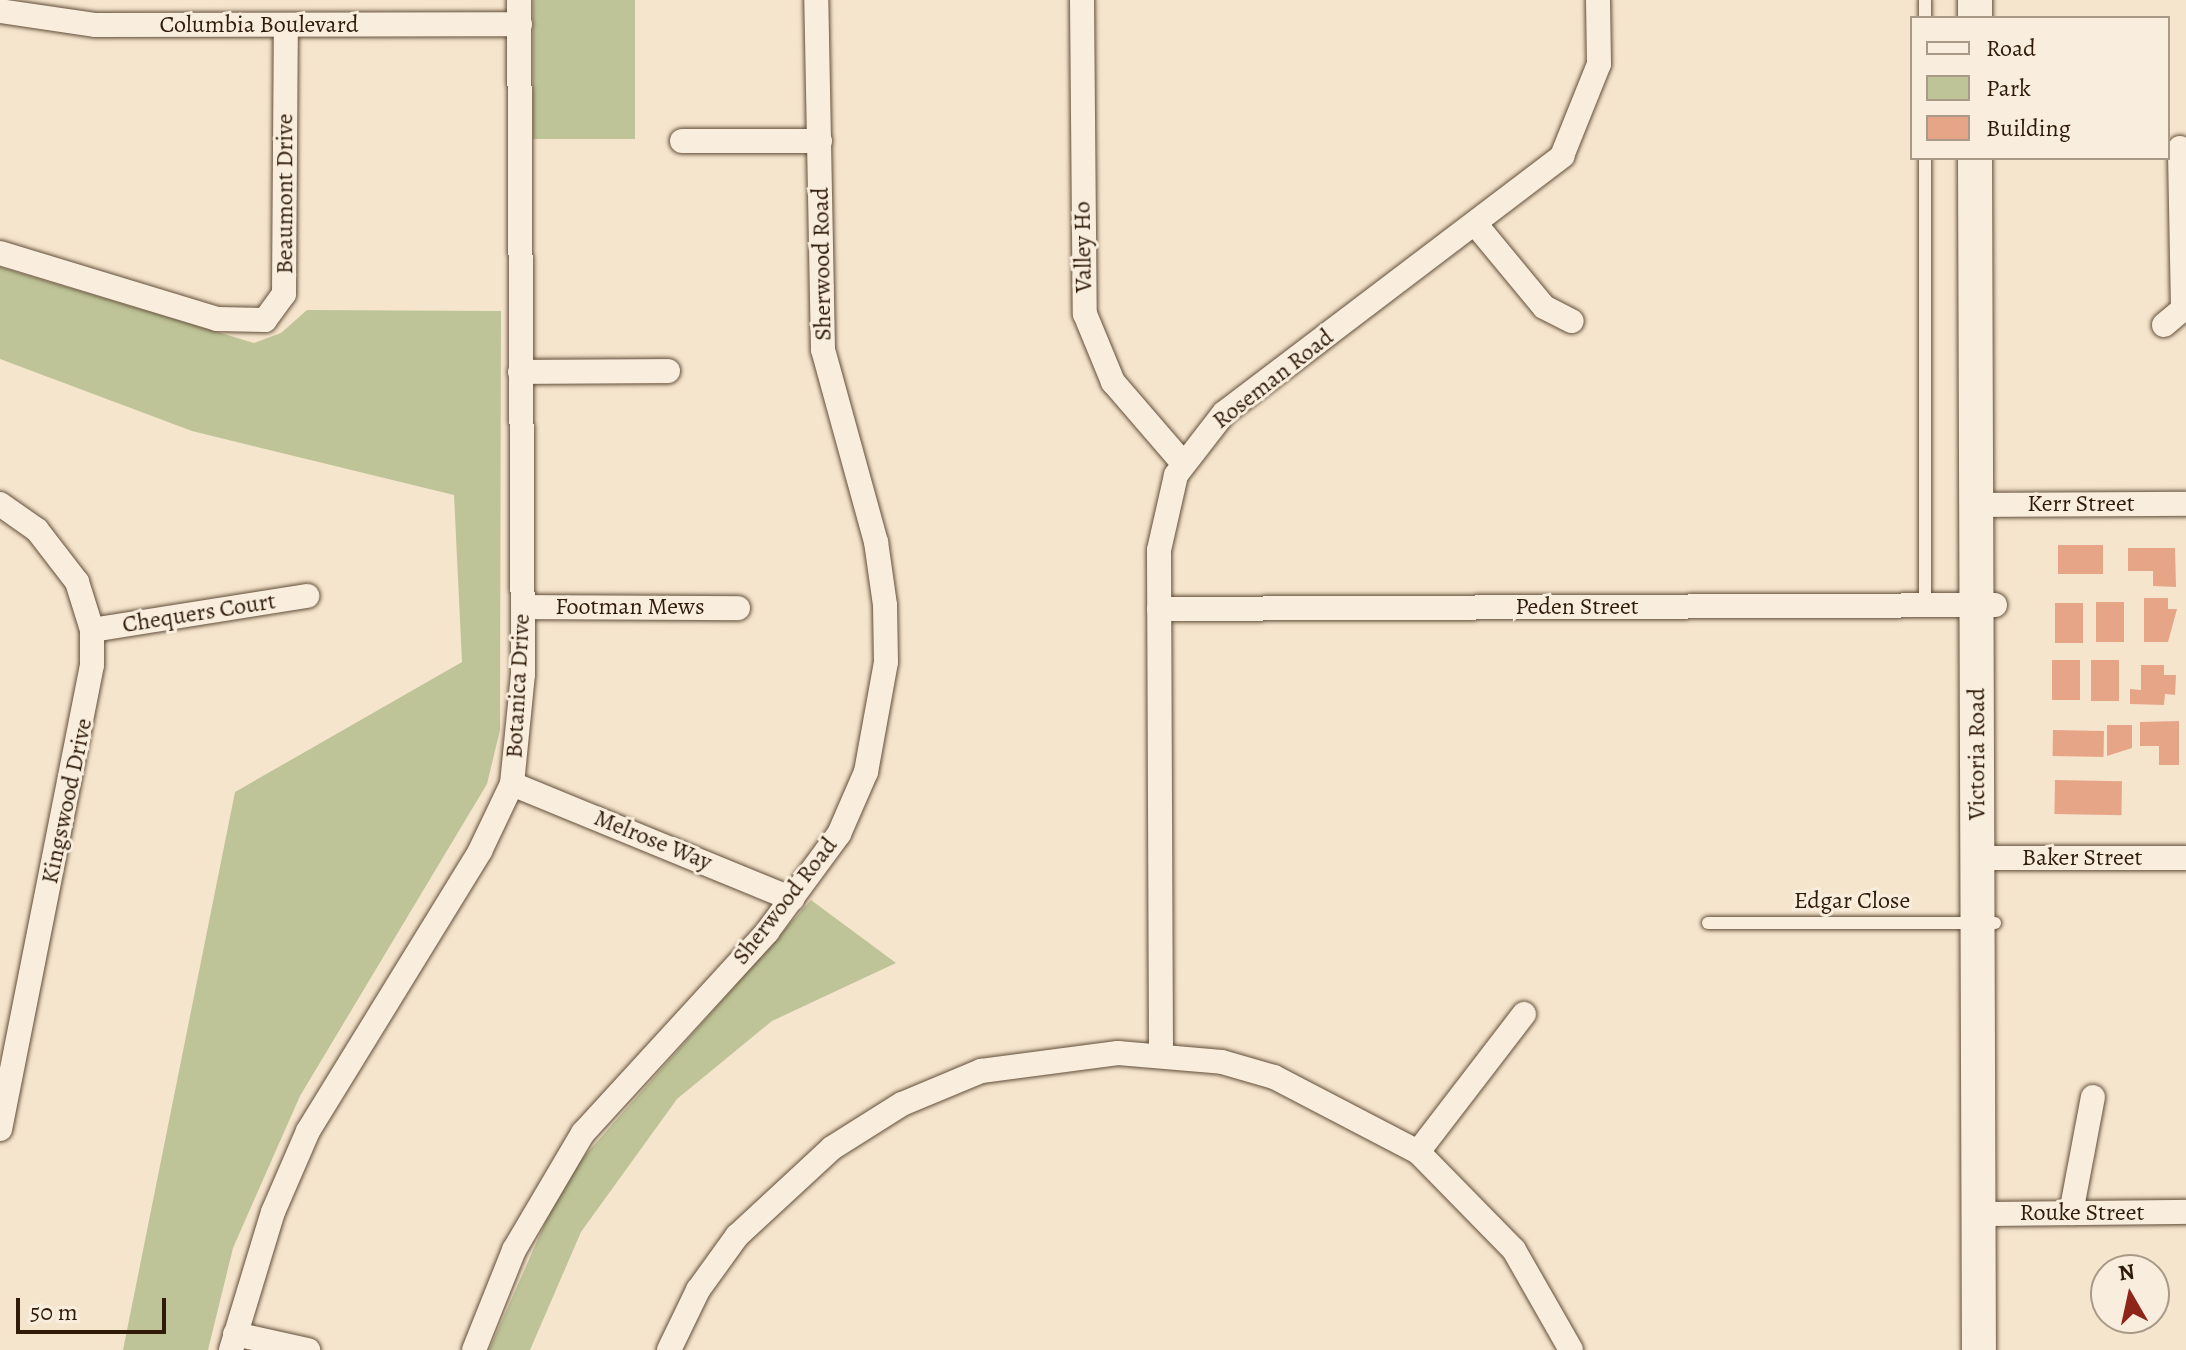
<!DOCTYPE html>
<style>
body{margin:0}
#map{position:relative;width:2186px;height:1350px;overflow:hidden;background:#f6e5cd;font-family:Alegreya,serif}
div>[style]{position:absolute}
.green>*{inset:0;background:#bec497;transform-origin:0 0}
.building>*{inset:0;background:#e7a587;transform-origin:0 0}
.roads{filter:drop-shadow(0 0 2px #624e39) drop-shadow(0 0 2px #624e39)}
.lane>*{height:12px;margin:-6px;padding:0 6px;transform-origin:6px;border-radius:6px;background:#f9eede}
.street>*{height:24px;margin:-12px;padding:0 12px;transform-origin:12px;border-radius:12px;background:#f9eede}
.secondary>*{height:34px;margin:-17px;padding:0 17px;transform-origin:17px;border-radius:17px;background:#f9eede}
span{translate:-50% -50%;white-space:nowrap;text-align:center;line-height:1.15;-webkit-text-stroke:6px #f9eede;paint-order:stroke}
.street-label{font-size:24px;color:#301b08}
.legend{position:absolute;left:1910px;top:16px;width:260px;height:144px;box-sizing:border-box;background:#f9eede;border:2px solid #a99a88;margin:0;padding:10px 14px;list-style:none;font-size:24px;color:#301b08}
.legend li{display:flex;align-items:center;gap:16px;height:40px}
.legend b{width:40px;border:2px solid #a99a88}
.north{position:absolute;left:2090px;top:1254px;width:80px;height:80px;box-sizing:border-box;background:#f9eede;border:2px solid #a99a88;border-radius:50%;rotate:351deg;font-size:22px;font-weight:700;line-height:32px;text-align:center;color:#301b08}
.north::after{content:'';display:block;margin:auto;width:28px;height:36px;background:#8f2418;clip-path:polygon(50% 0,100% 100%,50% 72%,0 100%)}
.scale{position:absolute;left:16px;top:1298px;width:150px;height:36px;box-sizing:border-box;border:4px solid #301b08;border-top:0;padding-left:10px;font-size:24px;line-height:28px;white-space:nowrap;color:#301b08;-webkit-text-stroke:6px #f9eede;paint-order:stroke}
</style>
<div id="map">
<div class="green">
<div style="left:533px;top:0;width:102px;height:139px"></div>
<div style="clip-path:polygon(0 267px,254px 343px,281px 333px,307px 310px,501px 311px,500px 730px,487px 784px,300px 1096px,233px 1248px,208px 1350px,123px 1350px,235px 792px,462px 662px,454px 495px,192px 431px,0 359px)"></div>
<div style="clip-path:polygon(811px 900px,896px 963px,772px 1021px,677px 1099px,581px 1232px,530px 1350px,489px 1350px,565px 1178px)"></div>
</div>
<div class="building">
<div style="left:2058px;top:545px;width:45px;height:29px"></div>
<div style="clip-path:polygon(2128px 548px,2175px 548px,2176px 587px,2153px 586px,2153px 571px,2128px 571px)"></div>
<div style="clip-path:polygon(2144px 598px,2168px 598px,2168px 609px,2177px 609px,2168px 642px,2144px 642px)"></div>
<div style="left:2096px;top:602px;width:28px;height:40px"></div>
<div style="left:2055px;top:603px;width:28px;height:40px"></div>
<div style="left:2052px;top:660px;width:28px;height:40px"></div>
<div style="left:2091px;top:660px;width:28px;height:41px"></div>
<div style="clip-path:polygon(2141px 665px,2164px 665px,2164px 675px,2176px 675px,2175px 695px,2165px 694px,2164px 705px,2130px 704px,2130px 689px,2141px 690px)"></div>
<div style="clip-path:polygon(2179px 721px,2179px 765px,2159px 765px,2159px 746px,2140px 746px,2140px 722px)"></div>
<div style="clip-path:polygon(2107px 725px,2132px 725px,2132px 748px,2107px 756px)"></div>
<div style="left:2053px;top:730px;width:51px;height:26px;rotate:1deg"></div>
<div style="left:2055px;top:780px;width:67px;height:34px;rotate:1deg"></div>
</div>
<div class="roads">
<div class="lane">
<div style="left:1925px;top:0;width:18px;rotate:90deg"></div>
<div style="left:1925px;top:605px;width:447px;rotate:-90deg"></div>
<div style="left:1708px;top:923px;width:287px"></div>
</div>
<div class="street">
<div style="left:1082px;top:0;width:314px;rotate:89.5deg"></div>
<div style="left:1085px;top:314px;width:74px;rotate:67.6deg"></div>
<div style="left:1113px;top:382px;width:106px;rotate:49.2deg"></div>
<div style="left:0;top:11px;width:97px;rotate:8.3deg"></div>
<div style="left:96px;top:25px;width:424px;rotate:-0.1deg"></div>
<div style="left:682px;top:141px;width:138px"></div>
<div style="left:1477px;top:226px;width:105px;rotate:50.4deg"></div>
<div style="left:1544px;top:307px;width:31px;rotate:27deg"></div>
<div style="left:0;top:253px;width:227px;rotate:16.9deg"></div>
<div style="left:217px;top:319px;width:48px;rotate:1.2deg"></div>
<div style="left:265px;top:320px;width:32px;rotate:-54deg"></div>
<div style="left:284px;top:294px;width:268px;rotate:-89.6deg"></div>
<div style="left:2164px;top:325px;width:25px;rotate:-40deg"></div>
<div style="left:2183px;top:309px;width:161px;rotate:-91.1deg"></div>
<div style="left:520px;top:372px;width:148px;rotate:-0.4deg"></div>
<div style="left:0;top:504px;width:45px;rotate:35.1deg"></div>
<div style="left:37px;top:530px;width:66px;rotate:52.4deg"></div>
<div style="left:77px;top:582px;width:50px;rotate:72.6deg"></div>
<div style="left:92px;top:630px;width:35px;rotate:90deg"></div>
<div style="left:92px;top:665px;width:473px;rotate:101.2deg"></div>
<div style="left:1976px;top:505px;width:210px;rotate:-0.3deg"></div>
<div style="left:523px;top:607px;width:215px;rotate:0.3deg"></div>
<div style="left:1159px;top:609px;width:836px;rotate:-0.27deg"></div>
<div style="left:92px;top:630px;width:218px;rotate:-9deg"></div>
<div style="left:512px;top:784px;width:303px;rotate:22.3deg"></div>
<div style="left:1977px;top:858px;width:209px"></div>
<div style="left:1161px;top:1055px;width:505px;rotate:-90.23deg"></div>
<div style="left:1159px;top:550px;width:77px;rotate:-77.2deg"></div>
<div style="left:1176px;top:475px;width:78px;rotate:-52.3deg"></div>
<div style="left:1224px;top:413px;width:425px;rotate:-37.2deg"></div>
<div style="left:1562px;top:156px;width:99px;rotate:-68.1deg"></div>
<div style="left:1599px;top:64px;width:64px;rotate:-90.9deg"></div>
<div style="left:1418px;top:1152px;width:174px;rotate:-52.5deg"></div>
<div style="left:2071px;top:1213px;width:118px;rotate:-79.3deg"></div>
<div style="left:1979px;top:1214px;width:207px;rotate:-0.6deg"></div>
<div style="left:235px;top:1334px;width:75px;rotate:12.4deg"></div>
<div style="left:231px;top:1350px;width:144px;rotate:-73.1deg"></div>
<div style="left:273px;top:1212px;width:88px;rotate:-66.6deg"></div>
<div style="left:308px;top:1131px;width:329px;rotate:-58.4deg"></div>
<div style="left:480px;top:851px;width:74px;rotate:-64.5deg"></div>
<div style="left:512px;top:784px;width:111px;rotate:-84.3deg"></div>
<div style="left:523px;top:674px;width:674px;rotate:-90.34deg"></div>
<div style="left:474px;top:1350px;width:108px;rotate:-68.2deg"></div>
<div style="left:514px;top:1250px;width:136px;rotate:-59.5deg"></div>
<div style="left:583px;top:1133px;width:273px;rotate:-47.5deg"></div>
<div style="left:767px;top:932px;width:122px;rotate:-53.7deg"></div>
<div style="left:839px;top:834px;width:68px;rotate:-66.5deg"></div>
<div style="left:866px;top:772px;width:112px;rotate:-79.7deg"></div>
<div style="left:886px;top:662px;width:57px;rotate:-91deg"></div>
<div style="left:885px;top:605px;width:64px;rotate:-98.1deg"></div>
<div style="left:876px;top:542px;width:199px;rotate:-105.4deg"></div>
<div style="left:823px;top:350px;width:350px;rotate:-91.1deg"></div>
<div style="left:669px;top:1350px;width:67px;rotate:-64.2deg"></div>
<div style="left:698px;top:1290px;width:67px;rotate:-54.2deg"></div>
<div style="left:737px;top:1236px;width:129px;rotate:-42.8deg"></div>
<div style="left:832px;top:1148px;width:83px;rotate:-32.2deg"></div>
<div style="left:902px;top:1104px;width:86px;rotate:-22.7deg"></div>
<div style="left:981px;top:1071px;width:138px;rotate:-7.5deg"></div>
<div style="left:1118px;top:1053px;width:104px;rotate:4.9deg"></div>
<div style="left:1222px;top:1062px;width:54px;rotate:16.1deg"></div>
<div style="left:1274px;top:1077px;width:162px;rotate:27.5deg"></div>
<div style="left:1418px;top:1152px;width:137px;rotate:45.6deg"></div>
<div style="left:1514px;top:1250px;width:115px;rotate:60.3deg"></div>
</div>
<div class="secondary">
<div style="left:1975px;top:0;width:18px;rotate:90deg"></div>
<div style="left:1975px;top:158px;width:1192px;rotate:89.81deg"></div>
</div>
</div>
<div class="street-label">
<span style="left:259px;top:25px">Columbia Boulevard</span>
<span style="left:285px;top:194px;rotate:-90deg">Beaumont Drive</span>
<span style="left:1083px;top:247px;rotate:-91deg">Valley Ho</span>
<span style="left:822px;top:264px;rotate:-91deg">Sherwood Road</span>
<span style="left:1273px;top:379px;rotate:-38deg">Roseman Road</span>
<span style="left:2081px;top:504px">Kerr Street</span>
<span style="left:630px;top:607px">Footman Mews</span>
<span style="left:1577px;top:607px">Peden Street</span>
<span style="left:199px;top:613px;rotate:-9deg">Chequers Court</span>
<span style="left:518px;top:686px;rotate:-87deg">Botanica Drive</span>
<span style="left:1977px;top:754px;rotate:-90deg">Victoria Road</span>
<span style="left:67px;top:801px;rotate:-78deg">Kingswood Drive</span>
<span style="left:653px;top:840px;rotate:22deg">Melrose Way</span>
<span style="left:2082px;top:858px">Baker Street</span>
<span style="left:785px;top:901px;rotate:-52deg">Sherwood Road</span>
<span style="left:1852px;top:901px">Edgar Close</span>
<span style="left:2082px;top:1213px">Rouke Street</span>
</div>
<ul class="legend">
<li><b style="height:10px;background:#f9eede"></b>Road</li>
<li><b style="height:22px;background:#bec497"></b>Park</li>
<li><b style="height:22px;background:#e7a587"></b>Building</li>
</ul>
<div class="north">N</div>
<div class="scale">50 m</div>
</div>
